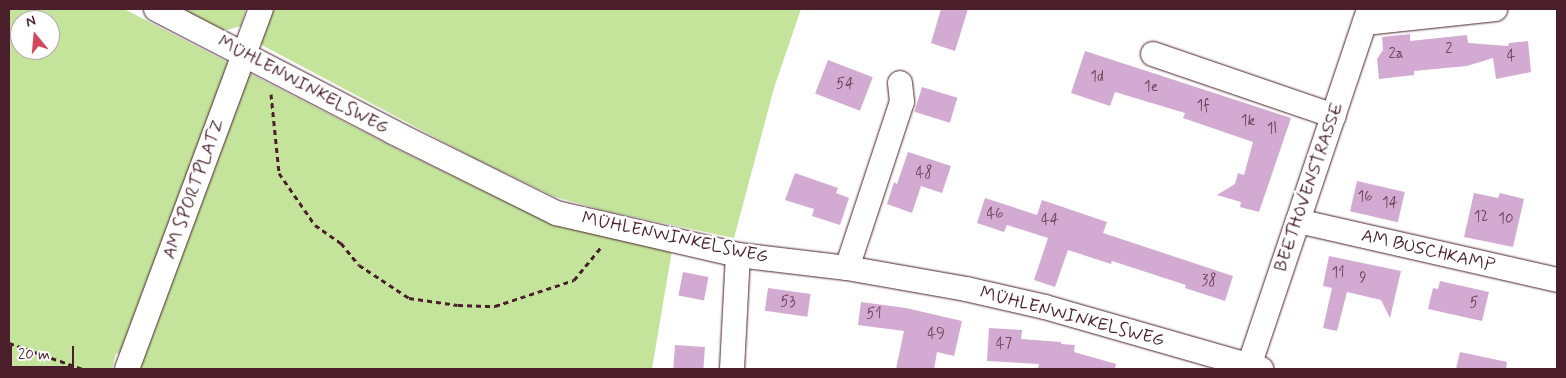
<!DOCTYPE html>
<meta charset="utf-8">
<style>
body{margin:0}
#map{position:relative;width:1566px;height:378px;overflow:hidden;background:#fff;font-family:Mynerve,sans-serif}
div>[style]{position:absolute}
.green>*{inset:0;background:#c4e49c}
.building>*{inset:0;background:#d3abd2;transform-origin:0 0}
.path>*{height:3px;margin-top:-1.5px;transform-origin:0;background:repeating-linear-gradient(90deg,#4a1f2b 0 5px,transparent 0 9px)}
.roads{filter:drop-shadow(0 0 1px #4a1f2b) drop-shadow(0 0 1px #4a1f2b)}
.minor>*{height:24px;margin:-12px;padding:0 12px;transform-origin:12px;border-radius:12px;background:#fff}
span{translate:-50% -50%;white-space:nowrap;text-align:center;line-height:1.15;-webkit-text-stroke:5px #fff;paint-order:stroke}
.number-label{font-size:15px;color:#6c4255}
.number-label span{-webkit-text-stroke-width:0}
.street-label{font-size:18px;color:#4a1f2b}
.frame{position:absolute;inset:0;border:10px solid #4a1f2b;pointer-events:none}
.north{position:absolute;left:10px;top:10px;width:50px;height:50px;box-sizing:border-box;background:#fff;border:1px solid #b7a5aa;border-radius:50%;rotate:343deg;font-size:14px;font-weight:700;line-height:20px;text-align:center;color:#4a1f2b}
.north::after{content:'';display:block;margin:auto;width:18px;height:22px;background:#d1495b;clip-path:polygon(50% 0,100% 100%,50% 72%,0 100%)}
.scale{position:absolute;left:10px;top:346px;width:64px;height:22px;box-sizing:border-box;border:2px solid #4a1f2b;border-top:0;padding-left:6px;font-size:15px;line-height:18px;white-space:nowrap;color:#4a1f2b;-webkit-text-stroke:4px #fff;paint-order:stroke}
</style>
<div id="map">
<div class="green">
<div style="clip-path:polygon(evenodd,9px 9px,124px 9px,399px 150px,552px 224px,672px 250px,652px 369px,135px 369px,138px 357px,116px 353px,112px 369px,9px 369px,9px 9px,20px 20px,50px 20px,50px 50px,20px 50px,20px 20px)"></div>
<div style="clip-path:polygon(173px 9px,246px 9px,241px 26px,220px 32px)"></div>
<div style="clip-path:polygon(272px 9px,801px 9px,774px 88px,734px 238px,606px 211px,555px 197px,474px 158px,260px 44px)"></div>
</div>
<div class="building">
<div style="clip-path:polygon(941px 9px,968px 9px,955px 51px,931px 43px)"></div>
<div style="clip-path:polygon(1410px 34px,1410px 41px,1467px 35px,1468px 43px,1508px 46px,1509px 43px,1528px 41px,1531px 72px,1496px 79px,1493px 58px,1467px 66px,1414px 71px,1414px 75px,1379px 79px,1377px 59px,1383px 50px,1382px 37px)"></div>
<div style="clip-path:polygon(1085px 51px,1291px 118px,1259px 212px,1240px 207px,1241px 202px,1217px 195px,1235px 184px,1238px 173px,1244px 175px,1253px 142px,1183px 118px,1185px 113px,1115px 92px,1110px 106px,1071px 93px)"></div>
<div style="left:828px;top:60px;width:48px;height:36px;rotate:21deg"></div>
<div style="left:922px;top:87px;width:37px;height:26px;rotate:17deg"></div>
<div style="clip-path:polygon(908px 152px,951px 166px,942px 193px,921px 186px,912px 213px,887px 204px,894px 182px,897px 184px)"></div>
<div style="clip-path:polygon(795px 173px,838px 188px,836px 193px,849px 198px,840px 225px,812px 216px,814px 209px,785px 200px)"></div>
<div style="left:1357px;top:181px;width:49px;height:31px;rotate:13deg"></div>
<div style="clip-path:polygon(1474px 193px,1498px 198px,1500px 193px,1524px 199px,1513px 247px,1464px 237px)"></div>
<div style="clip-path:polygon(985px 198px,1037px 215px,1042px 200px,1107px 222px,1103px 233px,1233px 276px,1225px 301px,1185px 288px,1186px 285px,1112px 261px,1111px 264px,1068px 250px,1055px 287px,1034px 280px,1048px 238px,1007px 225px,1004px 232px,977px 223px)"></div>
<div style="clip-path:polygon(1329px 256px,1401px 271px,1390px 318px,1381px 300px,1347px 292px,1337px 331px,1323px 328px,1332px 288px,1323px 286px)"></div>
<div style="left:683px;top:272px;width:26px;height:24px;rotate:11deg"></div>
<div style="clip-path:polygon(1440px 281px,1489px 292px,1482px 321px,1428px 309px,1433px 288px,1438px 289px)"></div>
<div style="left:768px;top:288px;width:43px;height:23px;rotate:8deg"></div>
<div style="clip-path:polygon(861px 302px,906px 308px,962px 321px,954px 356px,937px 352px,934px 369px,896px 369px,904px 331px,858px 325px)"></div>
<div style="clip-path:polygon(989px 328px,1022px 330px,1021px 339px,1061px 342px,1061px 344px,1075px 345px,1074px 352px,1116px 364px,1115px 369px,1057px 369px,1038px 368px,1039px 364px,987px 361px)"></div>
<div style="left:675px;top:345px;width:30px;height:24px;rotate:4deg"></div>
<div style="clip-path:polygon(1460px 352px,1507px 362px,1506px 369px,1456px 369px)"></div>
</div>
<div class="path">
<div style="left:271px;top:94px;width:79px;rotate:84.2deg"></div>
<div style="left:279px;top:173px;width:63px;rotate:55.3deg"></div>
<div style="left:315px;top:225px;width:32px;rotate:35deg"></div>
<div style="left:341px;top:243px;width:28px;rotate:51deg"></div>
<div style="left:359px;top:265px;width:60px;rotate:33.4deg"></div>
<div style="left:409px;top:298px;width:49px;rotate:8.1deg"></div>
<div style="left:458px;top:305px;width:37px;rotate:2deg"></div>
<div style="left:495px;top:306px;width:83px;rotate:-18.2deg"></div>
<div style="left:574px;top:280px;width:44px;rotate:-50.5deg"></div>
<div style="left:9px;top:343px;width:78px;rotate:19.4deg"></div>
</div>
<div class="roads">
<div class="minor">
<div style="left:156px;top:9px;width:267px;rotate:27.4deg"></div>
<div style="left:393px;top:132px;width:182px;rotate:26.4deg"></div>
<div style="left:556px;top:213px;width:187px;rotate:13deg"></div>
<div style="left:738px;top:255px;width:110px;rotate:6.8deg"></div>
<div style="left:847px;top:268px;width:121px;rotate:10deg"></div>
<div style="left:966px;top:289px;width:81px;rotate:12.8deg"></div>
<div style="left:1045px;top:307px;width:225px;rotate:16deg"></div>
<div style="left:1365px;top:23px;width:131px;rotate:-6.1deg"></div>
<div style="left:1153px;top:54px;width:191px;rotate:18.9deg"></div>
<div style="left:1298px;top:221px;width:266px;rotate:12.8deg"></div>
<div style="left:847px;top:268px;width:175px;rotate:-71.7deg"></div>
<div style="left:902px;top:102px;width:19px;rotate:-96deg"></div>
<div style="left:1249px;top:366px;width:377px;rotate:-71.4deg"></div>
<div style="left:127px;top:369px;width:384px;rotate:-69.6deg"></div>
<div style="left:732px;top:369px;width:114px;rotate:-87deg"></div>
</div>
</div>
<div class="number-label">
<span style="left:1449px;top:50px">2</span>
<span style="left:1396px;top:55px">2a</span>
<span style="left:1511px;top:57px">4</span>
<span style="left:1097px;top:78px">1d</span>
<span style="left:845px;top:85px">54</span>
<span style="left:1151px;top:88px">1e</span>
<span style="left:1203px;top:107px">1f</span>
<span style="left:1248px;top:122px">1k</span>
<span style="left:1272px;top:130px">1l</span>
<span style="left:924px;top:174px">48</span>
<span style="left:1365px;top:198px">16</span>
<span style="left:1390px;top:204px">14</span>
<span style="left:995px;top:215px">46</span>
<span style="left:1481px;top:218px">12</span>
<span style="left:1506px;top:220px">10</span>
<span style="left:1050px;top:221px">44</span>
<span style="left:1338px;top:274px">11</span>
<span style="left:1363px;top:279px">9</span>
<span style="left:1209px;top:282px">38</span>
<span style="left:788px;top:303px">53</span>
<span style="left:1474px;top:304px">5</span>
<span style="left:874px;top:315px">51</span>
<span style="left:936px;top:335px">49</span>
<span style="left:1004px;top:345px">47</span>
</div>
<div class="street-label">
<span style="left:303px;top:85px;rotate:28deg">MÜHLENWINKELSWEG</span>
<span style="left:1309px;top:187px;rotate:-71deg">BEETHOVENSTRASSE</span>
<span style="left:194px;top:189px;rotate:-70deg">AM SPORTPLATZ</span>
<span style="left:675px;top:238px;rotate:12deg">MÜHLENWINKELSWEG</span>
<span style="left:1428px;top:251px;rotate:13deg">AM BUSCHKAMP</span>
<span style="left:1072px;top:317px;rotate:15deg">MÜHLENWINKELSWEG</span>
</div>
<div class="frame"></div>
<div class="north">N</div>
<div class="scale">20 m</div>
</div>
